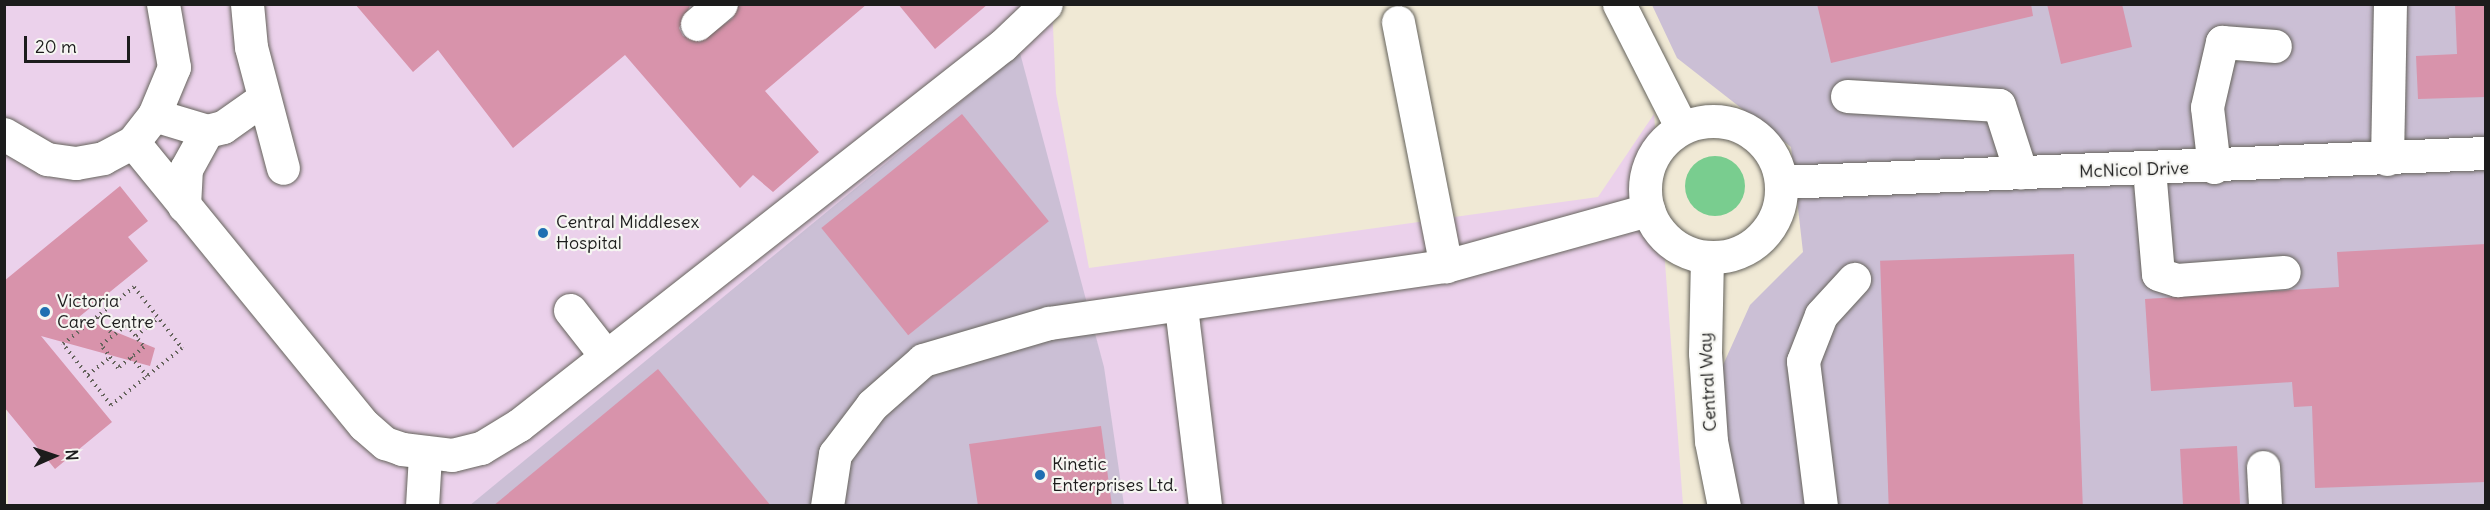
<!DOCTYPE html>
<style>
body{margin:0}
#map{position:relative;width:2490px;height:510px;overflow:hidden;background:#f0e9d5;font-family:Delius,sans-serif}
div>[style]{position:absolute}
.built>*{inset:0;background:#ebd1eb}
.industrial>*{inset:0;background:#cbbfd5}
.green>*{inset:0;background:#79cd8f}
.round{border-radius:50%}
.building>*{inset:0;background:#d893ab;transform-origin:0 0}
.path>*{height:4px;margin-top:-2px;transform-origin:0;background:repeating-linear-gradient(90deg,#66645d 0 1.5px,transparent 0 6px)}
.roads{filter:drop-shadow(0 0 2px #66645d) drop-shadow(0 0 2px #66645d)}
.minor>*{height:33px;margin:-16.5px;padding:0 16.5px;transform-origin:16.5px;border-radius:16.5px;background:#fff}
.minor>.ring{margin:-16.5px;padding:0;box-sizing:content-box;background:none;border:33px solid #fff;border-radius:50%}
.dots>*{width:16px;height:16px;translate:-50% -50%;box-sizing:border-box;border:3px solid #f6f6f2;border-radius:50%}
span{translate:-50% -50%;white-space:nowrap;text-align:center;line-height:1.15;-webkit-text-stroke:4.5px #f6f6f2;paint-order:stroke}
.street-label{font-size:18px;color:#1c1c1c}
.poi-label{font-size:18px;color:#1c1c1c}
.left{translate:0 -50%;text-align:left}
.frame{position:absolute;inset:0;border:6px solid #1c1c1c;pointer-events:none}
.north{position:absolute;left:24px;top:426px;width:60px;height:60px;-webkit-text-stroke:4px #f6f6f2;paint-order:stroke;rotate:87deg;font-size:16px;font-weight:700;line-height:24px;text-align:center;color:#1c1c1c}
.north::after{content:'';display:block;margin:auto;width:21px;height:27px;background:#1c1c1c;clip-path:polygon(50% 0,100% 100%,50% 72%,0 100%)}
.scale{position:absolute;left:24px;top:36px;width:106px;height:27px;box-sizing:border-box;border:3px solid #1c1c1c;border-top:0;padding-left:8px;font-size:18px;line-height:21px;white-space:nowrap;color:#1c1c1c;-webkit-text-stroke:4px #f6f6f2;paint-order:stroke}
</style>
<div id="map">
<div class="built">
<div style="clip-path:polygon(4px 5px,1052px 5px,1056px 93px,1089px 268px,1598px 197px,1654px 114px,1683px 505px,8px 505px)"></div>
</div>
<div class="industrial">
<div style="clip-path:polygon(1652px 5px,2485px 5px,2485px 505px,1735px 505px,1719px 374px,1750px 305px,1803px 252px,1791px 147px,1677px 58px)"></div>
<div style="clip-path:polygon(1020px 53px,1104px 367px,1124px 505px,469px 506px)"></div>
</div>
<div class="green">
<div class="round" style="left:1685px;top:156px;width:60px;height:60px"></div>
</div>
<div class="building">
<div style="clip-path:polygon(355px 4px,691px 4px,679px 28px,683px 36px,700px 42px,733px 18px,739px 4px,867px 4px,765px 91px,819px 152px,773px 192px,753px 175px,740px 188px,625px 55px,513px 148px,438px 50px,413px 72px)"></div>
<div style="clip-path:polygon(898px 4px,988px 4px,935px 49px)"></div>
<div style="clip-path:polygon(1817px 4px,2031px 4px,2033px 16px,1831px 63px)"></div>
<div style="clip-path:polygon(2047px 4px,2122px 4px,2132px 47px,2061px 64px)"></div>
<div style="clip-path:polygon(2455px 4px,2486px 4px,2486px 97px,2418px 99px,2416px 56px,2457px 54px)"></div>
<div style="left:962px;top:114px;width:138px;height:181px;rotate:51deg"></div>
<div style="clip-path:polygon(120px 186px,148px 221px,128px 237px,148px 261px,79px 317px,155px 348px,150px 366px,41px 336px,112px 422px,55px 469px,4px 407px,4px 281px)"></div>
<div style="clip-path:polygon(2486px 244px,2486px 482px,2315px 488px,2312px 406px,2294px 407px,2292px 382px,2151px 391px,2145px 299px,2339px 287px,2337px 252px)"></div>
<div style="left:2074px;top:254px;width:252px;height:194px;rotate:88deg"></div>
<div style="clip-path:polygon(658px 369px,771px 506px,493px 506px)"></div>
<div style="clip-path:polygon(1101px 426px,1112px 506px,978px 506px,969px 444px)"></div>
<div style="left:2237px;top:446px;width:60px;height:57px;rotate:87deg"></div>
</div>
<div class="path">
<div style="left:134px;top:287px;width:78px;rotate:51.8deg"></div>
<div style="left:182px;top:348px;width:91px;rotate:141.2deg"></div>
<div style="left:111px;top:405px;width:78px;rotate:-128.2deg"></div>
<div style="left:63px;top:344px;width:91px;rotate:-38.8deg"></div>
<div style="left:98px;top:317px;width:23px;rotate:50deg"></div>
<div style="left:127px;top:325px;width:28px;rotate:52deg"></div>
<div style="left:144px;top:347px;width:33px;rotate:141deg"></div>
<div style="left:118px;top:368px;width:29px;rotate:-126deg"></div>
<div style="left:101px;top:345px;width:33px;rotate:-38deg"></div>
<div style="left:136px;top:336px;width:28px;rotate:-39deg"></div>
<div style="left:131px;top:357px;width:25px;rotate:50deg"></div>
<div style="left:88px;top:375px;width:28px;rotate:-39deg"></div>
</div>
<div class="roads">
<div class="minor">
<div style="left:247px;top:4px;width:43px;rotate:84.7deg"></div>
<div style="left:251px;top:47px;width:125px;rotate:75.2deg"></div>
<div style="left:1619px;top:4px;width:137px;rotate:63.1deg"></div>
<div style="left:1398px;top:22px;width:249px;rotate:78.9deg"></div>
<div style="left:697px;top:24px;width:31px;rotate:-40deg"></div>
<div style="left:1847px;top:96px;width:152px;rotate:3.4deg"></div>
<div style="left:1999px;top:105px;width:71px;rotate:72.1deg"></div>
<div style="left:154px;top:115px;width:55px;rotate:16.8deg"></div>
<div style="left:207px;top:131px;width:16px;rotate:-14deg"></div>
<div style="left:223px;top:127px;width:50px;rotate:-35.3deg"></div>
<div class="ring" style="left:1645px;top:121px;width:103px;height:103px"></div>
<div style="left:4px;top:134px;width:50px;rotate:30.2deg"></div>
<div style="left:47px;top:159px;width:29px;rotate:8deg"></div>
<div style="left:76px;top:163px;width:27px;rotate:-10deg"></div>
<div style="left:103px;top:158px;width:34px;rotate:-28deg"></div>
<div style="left:133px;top:142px;width:34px;rotate:-52deg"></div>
<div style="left:154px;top:115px;width:52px;rotate:-67.4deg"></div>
<div style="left:174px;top:67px;width:64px;rotate:-99.9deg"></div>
<div style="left:133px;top:142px;width:365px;rotate:50.8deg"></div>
<div style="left:364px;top:425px;width:28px;rotate:41deg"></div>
<div style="left:385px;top:443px;width:18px;rotate:19deg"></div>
<div style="left:402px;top:449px;width:50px;rotate:6.8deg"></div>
<div style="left:452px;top:455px;width:30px;rotate:-14deg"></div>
<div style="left:481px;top:448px;width:44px;rotate:-31.2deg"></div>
<div style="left:519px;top:425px;width:615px;rotate:-38.14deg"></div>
<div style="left:1003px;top:45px;width:59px;rotate:-43.6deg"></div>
<div style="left:2387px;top:159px;width:155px;rotate:-88.9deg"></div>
<div style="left:2214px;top:167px;width:60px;rotate:-96.7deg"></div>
<div style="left:2207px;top:107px;width:67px;rotate:-77deg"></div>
<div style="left:2222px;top:42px;width:53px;rotate:4.3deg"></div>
<div style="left:2149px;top:169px;width:105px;rotate:85.1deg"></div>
<div style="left:2158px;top:274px;width:20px;rotate:18deg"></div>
<div style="left:2177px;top:280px;width:107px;rotate:-4.3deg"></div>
<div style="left:1782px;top:182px;width:705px;rotate:-2.36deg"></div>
<div style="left:184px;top:206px;width:37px;rotate:-87deg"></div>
<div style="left:186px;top:169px;width:43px;rotate:-61.1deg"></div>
<div style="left:1707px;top:257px;width:96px;rotate:91.2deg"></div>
<div style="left:1705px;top:353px;width:88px;rotate:86.1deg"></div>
<div style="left:1711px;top:441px;width:66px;rotate:78.7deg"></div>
<div style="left:1181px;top:307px;width:200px;rotate:83.1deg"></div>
<div style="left:570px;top:310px;width:58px;rotate:52deg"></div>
<div style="left:2263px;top:467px;width:39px;rotate:87deg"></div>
<div style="left:422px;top:506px;width:51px;rotate:-86.6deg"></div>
<div style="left:827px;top:506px;width:53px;rotate:-81.3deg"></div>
<div style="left:835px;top:454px;width:61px;rotate:-52.9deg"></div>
<div style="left:872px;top:405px;width:68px;rotate:-41.4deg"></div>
<div style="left:923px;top:360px;width:131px;rotate:-16.4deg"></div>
<div style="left:1049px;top:323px;width:401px;rotate:-8.2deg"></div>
<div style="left:1446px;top:266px;width:210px;rotate:-15.5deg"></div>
<div style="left:1821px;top:506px;width:146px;rotate:-97.1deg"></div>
<div style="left:1803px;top:361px;width:49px;rotate:-68.6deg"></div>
<div style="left:1821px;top:315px;width:49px;rotate:-47.5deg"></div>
</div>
</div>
<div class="dots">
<div style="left:543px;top:233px;background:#1f6fb2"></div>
<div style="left:45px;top:312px;background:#1f6fb2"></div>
<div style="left:1040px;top:475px;background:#1f6fb2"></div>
</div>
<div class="street-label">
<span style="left:2134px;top:170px;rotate:-2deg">McNicol Drive</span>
<span style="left:1708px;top:382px;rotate:-93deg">Central Way</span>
</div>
<div class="poi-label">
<span class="left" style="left:556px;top:233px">Central Middlesex<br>Hospital</span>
<span class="left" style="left:57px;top:312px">Victoria<br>Care Centre</span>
<span class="left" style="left:1052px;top:475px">Kinetic<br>Enterprises Ltd.</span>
</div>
<div class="frame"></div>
<div class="north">N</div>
<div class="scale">20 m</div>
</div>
